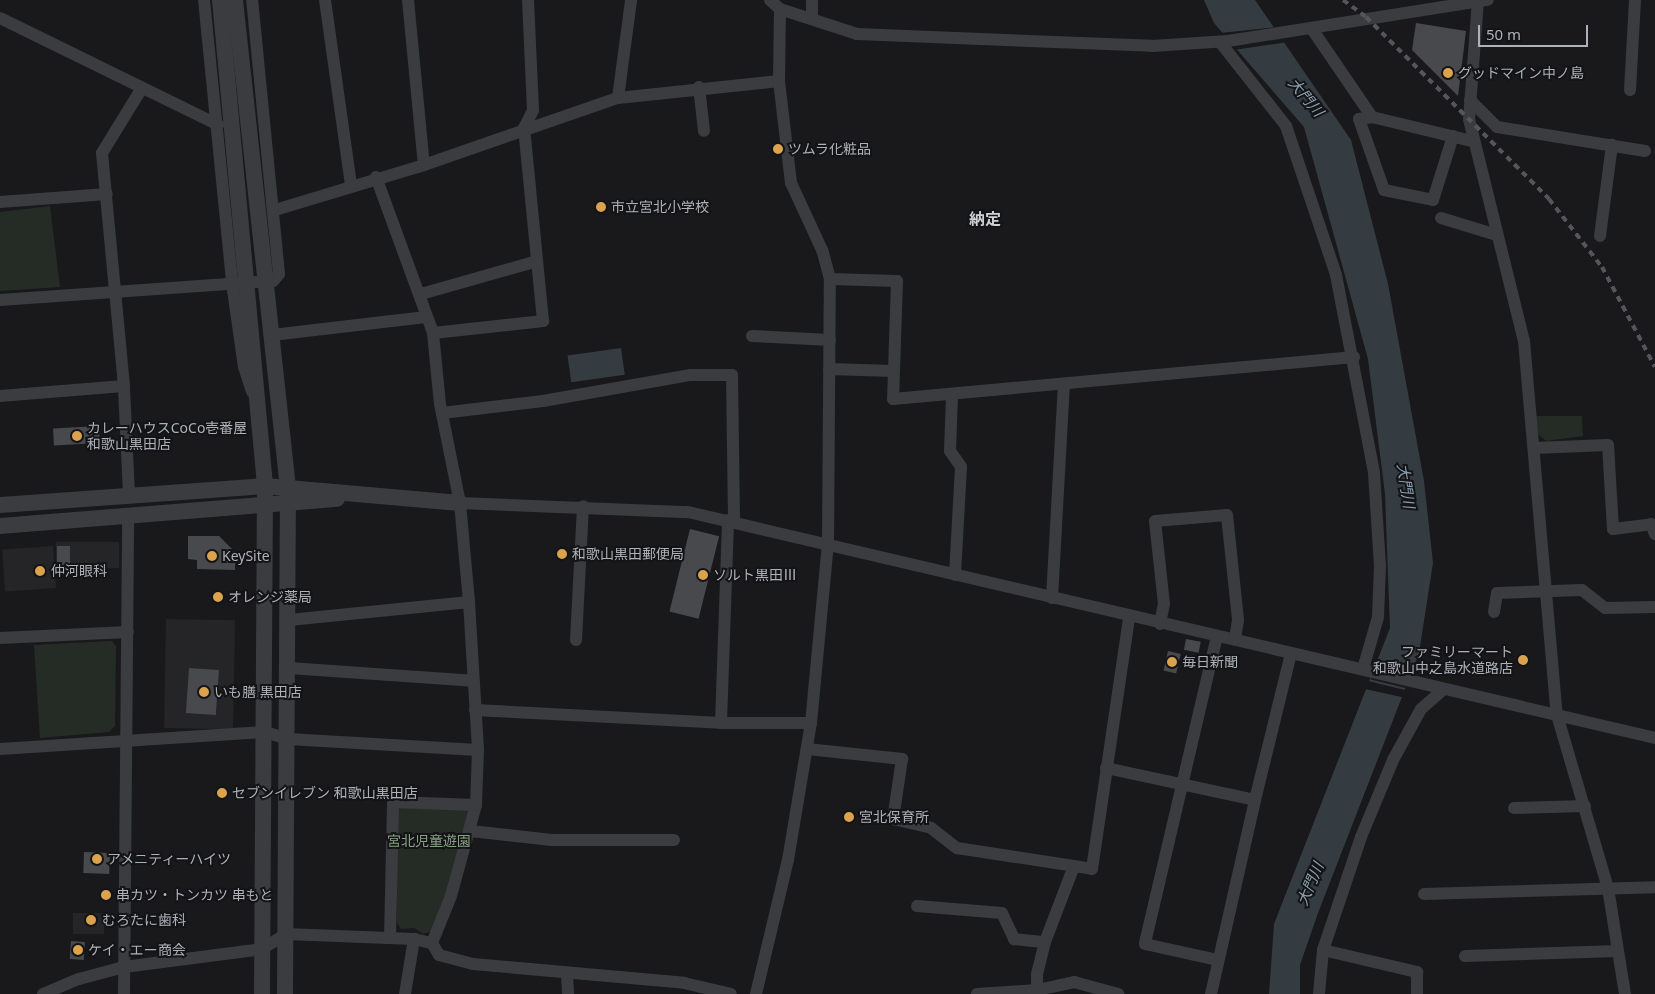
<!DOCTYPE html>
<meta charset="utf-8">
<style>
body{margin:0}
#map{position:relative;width:1655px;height:994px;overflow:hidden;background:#19191b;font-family:"Noto Sans","Noto Sans JP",sans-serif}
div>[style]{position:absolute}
.built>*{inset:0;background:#252528;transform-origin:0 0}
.green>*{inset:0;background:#252c26}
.water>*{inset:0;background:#343c42;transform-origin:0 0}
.pier>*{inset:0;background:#19191b;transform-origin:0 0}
.building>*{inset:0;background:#48494d;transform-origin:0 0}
.minor>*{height:12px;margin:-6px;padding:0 6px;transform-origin:6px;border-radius:6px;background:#3a3c3f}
.tertiary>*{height:16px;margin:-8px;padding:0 8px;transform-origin:8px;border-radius:8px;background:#3a3c3f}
.rail>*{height:4px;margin-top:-2px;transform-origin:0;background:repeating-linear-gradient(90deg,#54565a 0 6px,transparent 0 11px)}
.dots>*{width:14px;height:14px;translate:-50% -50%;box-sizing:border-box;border:2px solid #141416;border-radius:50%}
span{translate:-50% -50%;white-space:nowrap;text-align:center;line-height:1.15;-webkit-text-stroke:4px #141416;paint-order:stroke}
.poi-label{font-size:14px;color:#adb1b9}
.left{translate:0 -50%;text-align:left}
.right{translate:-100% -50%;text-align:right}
.park-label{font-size:14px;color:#87a186}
.water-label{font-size:15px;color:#89a0af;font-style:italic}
.quarter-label{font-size:16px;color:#cdd0d5;font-weight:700}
.scale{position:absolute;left:1478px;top:25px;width:110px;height:22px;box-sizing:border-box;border:2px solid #adb1b9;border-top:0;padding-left:6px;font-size:15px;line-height:18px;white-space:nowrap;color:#adb1b9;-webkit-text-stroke:4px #141416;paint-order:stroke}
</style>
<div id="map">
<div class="built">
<div style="left:119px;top:542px;width:26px;height:63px;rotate:90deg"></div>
<div style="left:53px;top:546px;width:42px;height:51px;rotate:86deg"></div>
<div style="left:166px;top:619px;width:69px;height:109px;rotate:1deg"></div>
<div style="clip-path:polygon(73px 913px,110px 913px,109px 926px,104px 927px,104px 934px,73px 934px)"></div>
</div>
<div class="green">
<div style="clip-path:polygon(50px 206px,60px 287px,0 291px,0 212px)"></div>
<div style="clip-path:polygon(1536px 416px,1582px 416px,1583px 436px,1546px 441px,1538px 434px)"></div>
<div style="clip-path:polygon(112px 641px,116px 646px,115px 726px,109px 732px,40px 738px,34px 645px)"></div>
<div style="clip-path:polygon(403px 805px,465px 807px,470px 812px,449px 895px,432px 931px,423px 934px,414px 928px,401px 929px,397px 923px,397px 810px)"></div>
</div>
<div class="water">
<div style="clip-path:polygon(1204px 0,1255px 0,1351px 140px,1388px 284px,1424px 481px,1433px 563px,1419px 653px,1318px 913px,1300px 965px,1300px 994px,1269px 994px,1274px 924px,1390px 628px,1385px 494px,1368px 359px,1304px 127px,1214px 23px)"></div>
<div style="left:621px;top:348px;width:27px;height:54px;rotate:82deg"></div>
</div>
<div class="pier">
<div style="clip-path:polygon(1276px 27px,1288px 42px,1234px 50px,1220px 33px)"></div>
<div style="left:1376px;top:659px;width:41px;height:21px;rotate:14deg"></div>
<div style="clip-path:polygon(1368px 681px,1409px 691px,1406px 698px,1365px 689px)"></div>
</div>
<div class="building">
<div style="clip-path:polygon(1416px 23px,1466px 31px,1458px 96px,1412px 50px)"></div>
<div style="left:99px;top:426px;width:17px;height:46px;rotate:87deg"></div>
<div style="left:690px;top:529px;width:30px;height:85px;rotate:14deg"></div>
<div style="clip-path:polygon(188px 536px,219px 536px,235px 552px,235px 570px,197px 569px,197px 560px,188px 559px)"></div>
<div style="left:57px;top:546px;width:13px;height:24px"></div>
<div style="left:1186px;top:639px;width:15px;height:11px;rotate:11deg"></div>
<div style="left:1168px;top:651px;width:13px;height:20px;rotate:13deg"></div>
<div style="left:189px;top:668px;width:30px;height:45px;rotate:4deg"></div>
<div style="left:84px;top:852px;width:26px;height:21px;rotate:2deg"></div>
<div style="left:71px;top:941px;width:14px;height:18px;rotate:4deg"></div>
</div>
<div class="minor">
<div style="left:204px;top:0;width:284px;rotate:84.3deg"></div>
<div style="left:232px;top:283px;width:85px;rotate:81.9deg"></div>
<div style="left:244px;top:367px;width:26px;rotate:72deg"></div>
<div style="left:325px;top:0;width:187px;rotate:82deg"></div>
<div style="left:408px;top:0;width:166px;rotate:84.5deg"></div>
<div style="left:770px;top:0;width:13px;rotate:42deg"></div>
<div style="left:780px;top:9px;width:81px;rotate:18deg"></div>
<div style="left:857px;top:34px;width:295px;rotate:2.3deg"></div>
<div style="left:1152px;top:46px;width:76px;rotate:-3.8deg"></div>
<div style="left:1228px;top:41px;width:263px;rotate:-9deg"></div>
<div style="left:1478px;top:0;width:119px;rotate:94.3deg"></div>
<div style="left:1469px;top:119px;width:229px;rotate:76.1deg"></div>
<div style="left:1524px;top:341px;width:375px;rotate:85deg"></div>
<div style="left:1557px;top:715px;width:180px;rotate:73.6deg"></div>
<div style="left:1608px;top:888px;width:107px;rotate:80.9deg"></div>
<div style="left:0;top:18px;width:243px;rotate:26.1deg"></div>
<div style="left:812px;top:19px;width:19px;rotate:-90deg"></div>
<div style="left:1312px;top:29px;width:107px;rotate:55.7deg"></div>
<div style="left:1372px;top:117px;width:103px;rotate:13.5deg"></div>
<div style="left:1220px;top:42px;width:107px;rotate:51.8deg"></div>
<div style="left:1286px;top:126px;width:157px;rotate:71.4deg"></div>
<div style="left:1336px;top:275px;width:202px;rotate:79.1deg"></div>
<div style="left:1374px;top:473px;width:92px;rotate:86.3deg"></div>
<div style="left:1380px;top:565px;width:52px;rotate:92.2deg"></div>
<div style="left:1378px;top:617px;width:54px;rotate:106.1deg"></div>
<div style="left:699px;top:87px;width:44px;rotate:83.5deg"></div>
<div style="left:1630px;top:90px;width:90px;rotate:-86.8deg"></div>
<div style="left:618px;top:98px;width:99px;rotate:-82.4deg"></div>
<div style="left:1470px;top:100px;width:38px;rotate:45deg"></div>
<div style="left:1497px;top:127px;width:150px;rotate:9.2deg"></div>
<div style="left:1372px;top:117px;width:13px;rotate:171deg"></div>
<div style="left:1359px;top:119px;width:75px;rotate:70.6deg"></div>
<div style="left:1384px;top:190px;width:50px;rotate:11.5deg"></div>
<div style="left:1433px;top:200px;width:67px;rotate:-72.6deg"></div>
<div style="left:376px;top:177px;width:166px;rotate:69.9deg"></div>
<div style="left:433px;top:333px;width:71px;rotate:84.4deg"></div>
<div style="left:440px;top:404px;width:101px;rotate:78.6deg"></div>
<div style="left:460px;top:503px;width:99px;rotate:84.8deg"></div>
<div style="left:469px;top:602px;width:148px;rotate:86.5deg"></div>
<div style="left:478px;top:750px;width:55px;rotate:92.1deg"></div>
<div style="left:476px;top:805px;width:94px;rotate:105.4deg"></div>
<div style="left:451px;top:896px;width:51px;rotate:112deg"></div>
<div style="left:0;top:202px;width:107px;rotate:-4.3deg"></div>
<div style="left:275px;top:210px;width:156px;rotate:-16.8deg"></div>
<div style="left:424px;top:165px;width:205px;rotate:-19.1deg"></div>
<div style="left:618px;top:98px;width:162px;rotate:-6deg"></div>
<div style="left:1441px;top:218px;width:59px;rotate:16.9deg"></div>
<div style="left:1600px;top:236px;width:92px;rotate:-82.5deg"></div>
<div style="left:830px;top:279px;width:67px;rotate:1.7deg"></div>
<div style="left:897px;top:281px;width:118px;rotate:91.9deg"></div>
<div style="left:893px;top:399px;width:463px;rotate:-5.2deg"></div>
<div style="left:421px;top:294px;width:117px;rotate:-15.8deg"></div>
<div style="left:0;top:300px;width:274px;rotate:-4deg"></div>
<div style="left:273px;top:281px;width:9px;rotate:-49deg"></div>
<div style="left:279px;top:274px;width:275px;rotate:-95.6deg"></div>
<div style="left:433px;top:333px;width:111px;rotate:-6.2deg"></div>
<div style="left:543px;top:321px;width:194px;rotate:-95.6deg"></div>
<div style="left:524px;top:128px;width:20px;rotate:-63deg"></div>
<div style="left:533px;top:110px;width:110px;rotate:-92.6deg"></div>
<div style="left:272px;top:335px;width:155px;rotate:-6.7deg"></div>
<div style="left:752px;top:336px;width:78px;rotate:2.9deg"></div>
<div style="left:829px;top:369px;width:64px;rotate:1.8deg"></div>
<div style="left:0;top:396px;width:124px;rotate:-4.6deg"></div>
<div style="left:952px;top:396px;width:55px;rotate:92.1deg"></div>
<div style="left:950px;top:451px;width:19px;rotate:55deg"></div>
<div style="left:961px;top:467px;width:108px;rotate:93.2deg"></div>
<div style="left:442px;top:413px;width:102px;rotate:-6.8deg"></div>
<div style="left:543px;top:401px;width:150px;rotate:-10deg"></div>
<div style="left:691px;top:375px;width:41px"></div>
<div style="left:732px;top:375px;width:147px;rotate:89.2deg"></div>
<div style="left:1534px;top:448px;width:74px;rotate:-2.3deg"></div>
<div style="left:1608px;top:445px;width:84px;rotate:86.6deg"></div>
<div style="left:1613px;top:529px;width:38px;rotate:-7deg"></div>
<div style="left:1651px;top:524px;width:11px;rotate:68deg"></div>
<div style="left:129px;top:494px;width:108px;rotate:-92.7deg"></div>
<div style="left:124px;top:386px;width:234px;rotate:-95.4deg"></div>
<div style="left:102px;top:153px;width:76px;rotate:-58.4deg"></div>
<div style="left:460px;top:503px;width:228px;rotate:2.3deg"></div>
<div style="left:688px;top:512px;width:993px;rotate:13.15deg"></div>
<div style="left:1052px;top:598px;width:213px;rotate:-86.8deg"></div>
<div style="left:1494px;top:612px;width:19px;rotate:-81deg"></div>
<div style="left:1497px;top:593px;width:85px;rotate:-2deg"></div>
<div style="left:1582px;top:590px;width:29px;rotate:38deg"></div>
<div style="left:1605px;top:608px;width:50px;rotate:-1.1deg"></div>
<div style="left:289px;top:620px;width:181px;rotate:-5.7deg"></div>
<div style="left:1160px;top:624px;width:20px;rotate:-79deg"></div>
<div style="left:1164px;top:604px;width:83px;rotate:-96.2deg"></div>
<div style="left:1155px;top:521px;width:72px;rotate:-4.8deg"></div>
<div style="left:1227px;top:515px;width:106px;rotate:84deg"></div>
<div style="left:1238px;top:620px;width:20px;rotate:99deg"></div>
<div style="left:1217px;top:636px;width:316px;rotate:103.2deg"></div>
<div style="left:1145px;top:944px;width:75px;rotate:12.4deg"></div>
<div style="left:0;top:638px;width:128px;rotate:-2.7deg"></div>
<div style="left:576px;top:640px;width:134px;rotate:-87deg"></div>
<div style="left:289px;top:668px;width:184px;rotate:4deg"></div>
<div style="left:475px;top:710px;width:246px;rotate:3deg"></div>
<div style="left:721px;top:723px;width:90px"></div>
<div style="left:721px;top:723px;width:203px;rotate:-88deg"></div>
<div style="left:0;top:749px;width:266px;rotate:-3.7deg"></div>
<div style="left:265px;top:732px;width:24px;rotate:17deg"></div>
<div style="left:288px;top:739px;width:190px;rotate:3.3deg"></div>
<div style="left:807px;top:749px;width:96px;rotate:6deg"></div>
<div style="left:902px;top:759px;width:61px;rotate:98.5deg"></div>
<div style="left:893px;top:819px;width:39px;rotate:13deg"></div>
<div style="left:931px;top:828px;width:33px;rotate:38deg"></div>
<div style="left:957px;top:848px;width:118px;rotate:8.7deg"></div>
<div style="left:1074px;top:866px;width:81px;rotate:110.9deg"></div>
<div style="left:1045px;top:942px;width:34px;rotate:104deg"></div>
<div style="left:1037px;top:975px;width:15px;rotate:90deg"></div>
<div style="left:1106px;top:768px;width:152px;rotate:12.1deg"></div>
<div style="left:1255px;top:800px;width:151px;rotate:-76.2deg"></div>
<div style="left:1514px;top:808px;width:71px;rotate:-1.6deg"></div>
<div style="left:471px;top:831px;width:81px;rotate:6.4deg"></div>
<div style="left:551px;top:840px;width:123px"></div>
<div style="left:1074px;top:866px;width:18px;rotate:9deg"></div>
<div style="left:1092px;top:869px;width:255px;rotate:-81.6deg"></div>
<div style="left:1424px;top:894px;width:231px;rotate:-1.7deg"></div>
<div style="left:917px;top:906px;width:85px;rotate:4.7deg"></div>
<div style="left:1002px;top:913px;width:29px;rotate:65deg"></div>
<div style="left:1014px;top:939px;width:31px;rotate:6deg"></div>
<div style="left:390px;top:937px;width:135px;rotate:-88.7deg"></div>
<div style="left:393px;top:802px;width:83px;rotate:2.1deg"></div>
<div style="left:1323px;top:950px;width:97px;rotate:13.2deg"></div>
<div style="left:1417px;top:972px;width:22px;rotate:90deg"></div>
<div style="left:1465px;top:956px;width:153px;rotate:-1.9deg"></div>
<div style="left:567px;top:974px;width:20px;rotate:87deg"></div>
<div style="left:43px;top:994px;width:39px;rotate:-23deg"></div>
<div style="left:79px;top:979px;width:47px;rotate:-14.9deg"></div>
<div style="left:124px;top:967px;width:139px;rotate:-7.4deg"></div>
<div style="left:262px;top:949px;width:28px;rotate:-32deg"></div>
<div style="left:286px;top:934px;width:128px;rotate:2.2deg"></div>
<div style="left:414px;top:939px;width:18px;rotate:13deg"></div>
<div style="left:432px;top:943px;width:14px;rotate:60deg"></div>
<div style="left:439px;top:955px;width:35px;rotate:15deg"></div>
<div style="left:473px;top:964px;width:212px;rotate:5.1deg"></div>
<div style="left:684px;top:983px;width:48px;rotate:13.2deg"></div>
<div style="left:124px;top:994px;width:478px;rotate:-89.5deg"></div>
<div style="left:405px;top:994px;width:56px;rotate:-80.7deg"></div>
<div style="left:756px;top:994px;width:138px;rotate:-76.6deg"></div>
<div style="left:788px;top:860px;width:139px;rotate:-80.5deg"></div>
<div style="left:811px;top:723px;width:180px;rotate:-84.6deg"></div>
<div style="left:828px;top:544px;width:265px;rotate:-89.6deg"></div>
<div style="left:830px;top:279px;width:30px;rotate:-105deg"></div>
<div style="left:822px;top:250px;width:74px;rotate:-114.8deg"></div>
<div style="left:791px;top:183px;width:103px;rotate:-96.7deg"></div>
<div style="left:779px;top:81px;width:72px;rotate:-89.2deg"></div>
<div style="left:977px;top:994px;width:60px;rotate:-3.8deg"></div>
<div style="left:1037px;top:990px;width:38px;rotate:-12deg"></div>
<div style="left:1074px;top:982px;width:46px;rotate:15.3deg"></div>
<div style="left:1211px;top:994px;width:199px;rotate:-77.2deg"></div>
<div style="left:1319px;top:994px;width:44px;rotate:-84.8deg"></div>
<div style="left:1323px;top:950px;width:119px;rotate:-71.4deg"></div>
<div style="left:1361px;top:837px;width:83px;rotate:-67.4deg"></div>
<div style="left:1393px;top:760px;width:58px;rotate:-61.2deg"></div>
<div style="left:1421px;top:709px;width:30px;rotate:-41deg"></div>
</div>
<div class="tertiary">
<div style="left:220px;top:0;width:488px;rotate:84.7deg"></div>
<div style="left:265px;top:486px;width:508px;rotate:90.34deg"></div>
<div style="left:235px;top:0;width:490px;rotate:83.8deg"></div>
<div style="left:288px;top:487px;width:507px;rotate:90.34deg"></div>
<div style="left:0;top:505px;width:266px;rotate:-4.1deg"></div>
<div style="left:265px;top:486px;width:196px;rotate:5deg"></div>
<div style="left:0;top:526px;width:338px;rotate:-4.6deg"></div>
</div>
<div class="rail">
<div style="left:1343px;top:0;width:29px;rotate:36deg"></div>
<div style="left:1366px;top:17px;width:258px;rotate:44.8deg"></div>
<div style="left:1549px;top:199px;width:86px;rotate:52.1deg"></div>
<div style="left:1602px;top:267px;width:113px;rotate:62.1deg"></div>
</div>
<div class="dots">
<div style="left:1448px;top:73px;background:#dca34f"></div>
<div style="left:778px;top:149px;background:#dca34f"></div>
<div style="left:601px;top:207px;background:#dca34f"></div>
<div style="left:77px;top:436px;background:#dca34f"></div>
<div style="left:562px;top:554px;background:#dca34f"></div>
<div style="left:212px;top:556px;background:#dca34f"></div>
<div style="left:40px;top:571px;background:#dca34f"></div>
<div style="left:703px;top:575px;background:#dca34f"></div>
<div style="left:218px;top:597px;background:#dca34f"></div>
<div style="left:1523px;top:660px;background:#dca34f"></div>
<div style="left:1172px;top:662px;background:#dca34f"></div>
<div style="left:204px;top:692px;background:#dca34f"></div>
<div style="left:222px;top:793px;background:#dca34f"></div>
<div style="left:849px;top:817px;background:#dca34f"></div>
<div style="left:97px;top:859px;background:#dca34f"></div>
<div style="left:106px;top:895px;background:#dca34f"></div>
<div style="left:91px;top:920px;background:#dca34f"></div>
<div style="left:78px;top:950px;background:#dca34f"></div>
</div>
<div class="poi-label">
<span class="left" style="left:1458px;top:73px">グッドマイン中ノ島</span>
<span class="left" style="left:788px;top:149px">ツムラ化粧品</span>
<span class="left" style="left:611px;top:207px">市立宮北小学校</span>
<span class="left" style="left:87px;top:436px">カレーハウスCoCo壱番屋<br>和歌山黒田店</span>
<span class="left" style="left:572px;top:554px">和歌山黒田郵便局</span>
<span class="left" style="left:222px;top:556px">KeySite</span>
<span class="left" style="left:51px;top:571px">仲河眼科</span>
<span class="left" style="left:713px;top:575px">ソルト黒田Ⅲ</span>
<span class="left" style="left:228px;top:597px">オレンジ薬局</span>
<span class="right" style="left:1513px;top:660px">ファミリーマート<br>和歌山中之島水道路店</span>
<span class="left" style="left:1182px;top:662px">毎日新聞</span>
<span class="left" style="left:214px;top:692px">いも膳 黒田店</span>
<span class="left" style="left:232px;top:793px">セブンイレブン 和歌山黒田店</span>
<span class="left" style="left:859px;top:817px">宮北保育所</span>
<span class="left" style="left:107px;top:859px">アメニティーハイツ</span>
<span class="left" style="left:116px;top:895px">串カツ・トンカツ 串もと</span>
<span class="left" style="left:102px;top:920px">むろたに歯科</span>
<span class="left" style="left:88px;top:950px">ケイ・エー商会</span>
</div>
<div class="park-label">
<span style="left:429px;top:841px">宮北児童遊園</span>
</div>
<div class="water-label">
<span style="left:1306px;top:97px;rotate:50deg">大門川</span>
<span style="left:1406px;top:486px;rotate:81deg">大門川</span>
<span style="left:1310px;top:884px;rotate:-67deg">大門川</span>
</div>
<div class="quarter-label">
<span style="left:985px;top:219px">納定</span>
</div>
<div class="scale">50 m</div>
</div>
